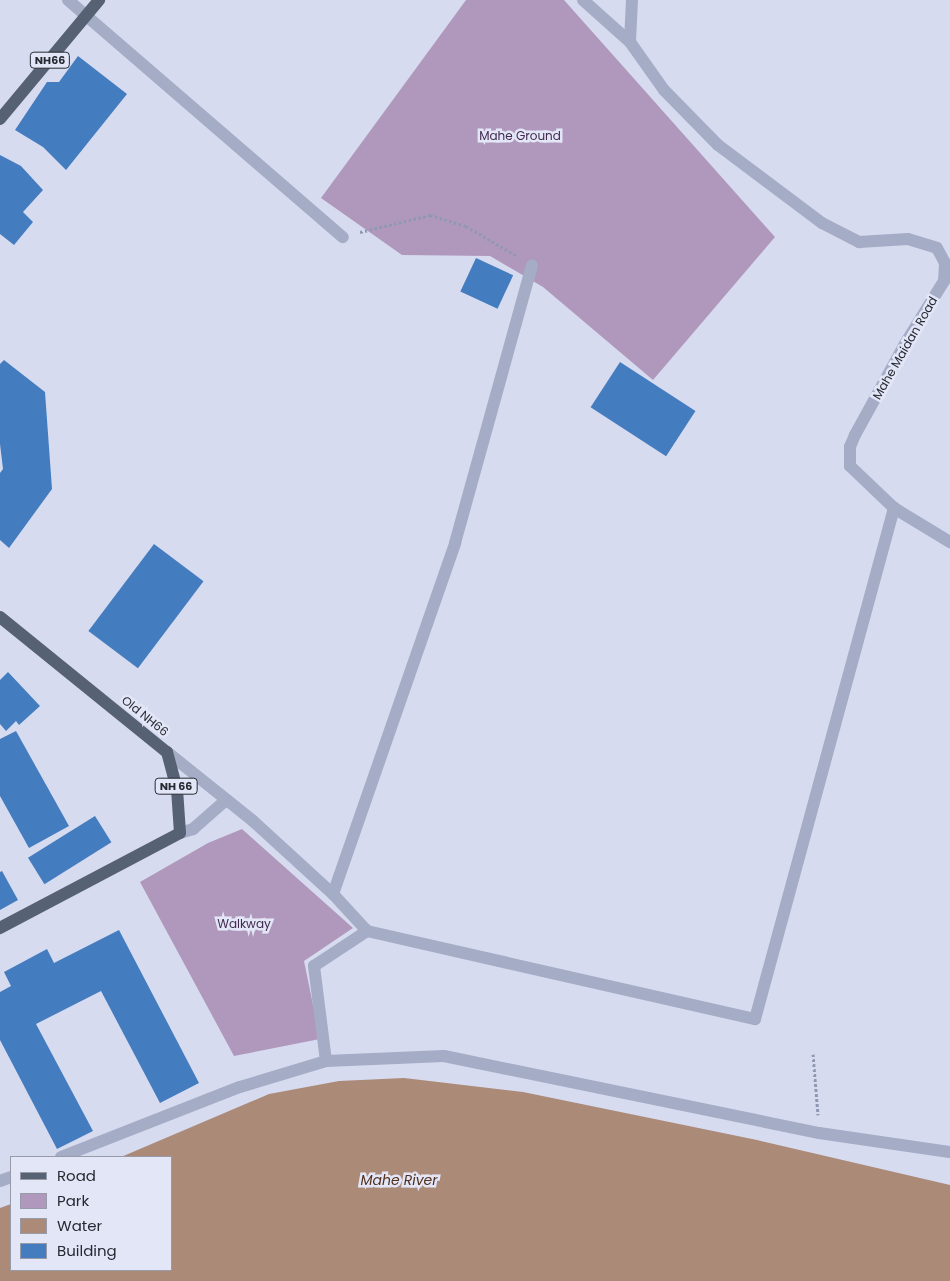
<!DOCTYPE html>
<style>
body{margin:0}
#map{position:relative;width:950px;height:1281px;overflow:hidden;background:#d7dbef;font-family:Poppins,sans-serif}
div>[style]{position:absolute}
.green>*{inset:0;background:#b098bd}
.water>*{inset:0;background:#ab8a78}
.building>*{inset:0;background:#447cc0;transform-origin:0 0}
.path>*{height:3px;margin-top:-1.5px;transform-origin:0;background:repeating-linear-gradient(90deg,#8f98b2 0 2.5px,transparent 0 5px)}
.minor>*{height:12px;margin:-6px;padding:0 6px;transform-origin:6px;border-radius:6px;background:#a4acc6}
.major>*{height:12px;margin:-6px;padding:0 6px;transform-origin:6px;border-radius:6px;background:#576174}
span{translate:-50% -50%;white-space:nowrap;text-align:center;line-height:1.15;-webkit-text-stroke:5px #e3e6f7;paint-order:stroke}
.shield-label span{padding:1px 4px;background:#e3e6f7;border:1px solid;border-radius:4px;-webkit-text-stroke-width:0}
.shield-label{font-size:11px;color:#252a32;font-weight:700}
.park-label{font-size:12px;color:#432a4f}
.street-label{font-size:12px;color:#252a32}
.water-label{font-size:14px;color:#51311d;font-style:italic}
.legend{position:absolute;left:10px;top:1156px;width:162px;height:115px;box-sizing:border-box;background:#e3e6f7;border:1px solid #979ba8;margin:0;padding:6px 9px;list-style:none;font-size:15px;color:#252a32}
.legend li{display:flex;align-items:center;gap:10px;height:25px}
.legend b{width:25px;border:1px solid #979ba8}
</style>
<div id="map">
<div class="green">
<div style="clip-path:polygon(466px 0,564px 0,775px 237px,653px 380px,543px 287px,490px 256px,402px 255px,321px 198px)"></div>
<div style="clip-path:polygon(242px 829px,353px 928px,304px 961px,320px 1039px,234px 1056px,140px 882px,208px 843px)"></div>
</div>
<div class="water">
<div style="clip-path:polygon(404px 1078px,523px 1092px,757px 1140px,950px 1185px,950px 1281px,0 1281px,0 1208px,11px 1204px,11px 1270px,171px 1270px,171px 1157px,121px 1157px,269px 1094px,339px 1081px)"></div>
</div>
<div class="building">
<div style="clip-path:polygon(78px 56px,127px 94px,66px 170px,43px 147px,15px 130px,47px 82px,59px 82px)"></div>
<div style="clip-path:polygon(0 155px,21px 166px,43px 190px,23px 212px,33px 222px,14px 245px,0 234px)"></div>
<div style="left:476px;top:258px;width:41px;height:37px;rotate:25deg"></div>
<div style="clip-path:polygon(4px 360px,45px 392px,52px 489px,9px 548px,0 540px,0 473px,3px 469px,0 444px,0 364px)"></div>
<div style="left:620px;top:362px;width:90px;height:54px;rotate:33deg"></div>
<div style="left:154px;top:544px;width:62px;height:109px;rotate:37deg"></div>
<div style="clip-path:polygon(8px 672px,40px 706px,19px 725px,16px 721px,6px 731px,0 724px,0 680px)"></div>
<div style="clip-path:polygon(16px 731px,69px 826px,29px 848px,0 796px,0 739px)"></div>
<div style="left:95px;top:816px;width:31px;height:79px;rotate:58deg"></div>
<div style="clip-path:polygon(2px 871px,18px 900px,0 910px,0 872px)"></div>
<div style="clip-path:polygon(119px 930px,199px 1083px,160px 1103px,101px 991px,36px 1024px,93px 1131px,57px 1149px,0 1040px,0 992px,11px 986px,4px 972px,47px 949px,54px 963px)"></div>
</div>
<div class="path">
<div style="left:360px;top:232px;width:72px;rotate:-13.7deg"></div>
<div style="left:430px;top:215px;width:38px;rotate:17deg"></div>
<div style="left:466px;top:226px;width:59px;rotate:30.5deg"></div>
<div style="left:813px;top:1054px;width:61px;rotate:85.3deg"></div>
</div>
<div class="minor">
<div style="left:68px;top:0;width:363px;rotate:40.8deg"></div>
<div style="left:583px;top:0;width:63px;rotate:41.8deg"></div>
<div style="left:630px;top:42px;width:59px;rotate:54.7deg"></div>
<div style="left:664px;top:90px;width:77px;rotate:45.5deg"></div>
<div style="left:718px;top:145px;width:130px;rotate:36.9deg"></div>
<div style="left:822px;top:223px;width:42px;rotate:27.2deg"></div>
<div style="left:859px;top:242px;width:49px;rotate:-3.5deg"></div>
<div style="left:908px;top:239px;width:30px;rotate:17deg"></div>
<div style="left:937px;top:248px;width:17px;rotate:62deg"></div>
<div style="left:945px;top:263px;width:18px;rotate:93deg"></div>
<div style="left:944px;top:281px;width:74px;rotate:121.8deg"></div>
<div style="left:905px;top:344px;width:104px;rotate:118.8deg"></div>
<div style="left:855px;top:435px;width:13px;rotate:113deg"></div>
<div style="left:850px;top:447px;width:19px;rotate:90deg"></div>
<div style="left:850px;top:466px;width:61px;rotate:43.7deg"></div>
<div style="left:894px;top:508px;width:66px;rotate:31.3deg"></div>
<div style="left:630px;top:42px;width:42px;rotate:-87.3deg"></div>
<div style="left:167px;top:752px;width:110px;rotate:38.7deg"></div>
<div style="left:253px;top:821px;width:108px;rotate:42.4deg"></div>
<div style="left:333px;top:894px;width:50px;rotate:47.4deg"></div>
<div style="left:367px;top:931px;width:398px;rotate:12.8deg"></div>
<div style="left:755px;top:1019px;width:530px;rotate:-74.78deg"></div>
<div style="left:180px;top:833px;width:14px;rotate:-17deg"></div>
<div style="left:193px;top:829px;width:44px;rotate:-41.3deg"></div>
<div style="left:333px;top:894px;width:372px;rotate:-70.8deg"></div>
<div style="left:455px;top:543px;width:288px;rotate:-74.5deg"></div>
<div style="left:326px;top:1061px;width:96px;rotate:-97.2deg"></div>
<div style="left:314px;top:966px;width:64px;rotate:-33.4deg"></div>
<div style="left:61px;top:1157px;width:192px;rotate:-21.4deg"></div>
<div style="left:240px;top:1087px;width:90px;rotate:-16.8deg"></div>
<div style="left:326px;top:1061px;width:118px;rotate:-2.4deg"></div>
<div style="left:444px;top:1056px;width:383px;rotate:11.6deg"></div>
<div style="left:819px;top:1133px;width:132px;rotate:8.3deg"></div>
<div style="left:0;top:1181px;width:12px;rotate:-20deg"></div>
</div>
<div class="major">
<div style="left:0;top:119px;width:155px;rotate:-50.2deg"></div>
<div style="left:0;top:617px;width:215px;rotate:39deg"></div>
<div style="left:167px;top:752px;width:38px;rotate:75deg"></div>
<div style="left:177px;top:789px;width:44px;rotate:86.1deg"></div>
<div style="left:180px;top:833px;width:204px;rotate:152.2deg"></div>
</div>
<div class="shield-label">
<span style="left:50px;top:60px">NH66</span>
<span style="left:176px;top:786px">NH 66</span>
</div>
<div class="park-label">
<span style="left:520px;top:136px">Mahe Ground</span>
<span style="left:244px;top:924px">Walkway</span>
</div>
<div class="street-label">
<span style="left:905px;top:348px;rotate:-60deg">Mahe Maidan Road</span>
<span style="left:145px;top:716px;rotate:39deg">Old NH66</span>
</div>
<div class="water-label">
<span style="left:399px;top:1180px">Mahe River</span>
</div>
<ul class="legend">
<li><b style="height:6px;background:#576174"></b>Road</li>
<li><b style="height:14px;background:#b098bd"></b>Park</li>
<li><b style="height:14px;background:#ab8a78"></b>Water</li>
<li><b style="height:14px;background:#447cc0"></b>Building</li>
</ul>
</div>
